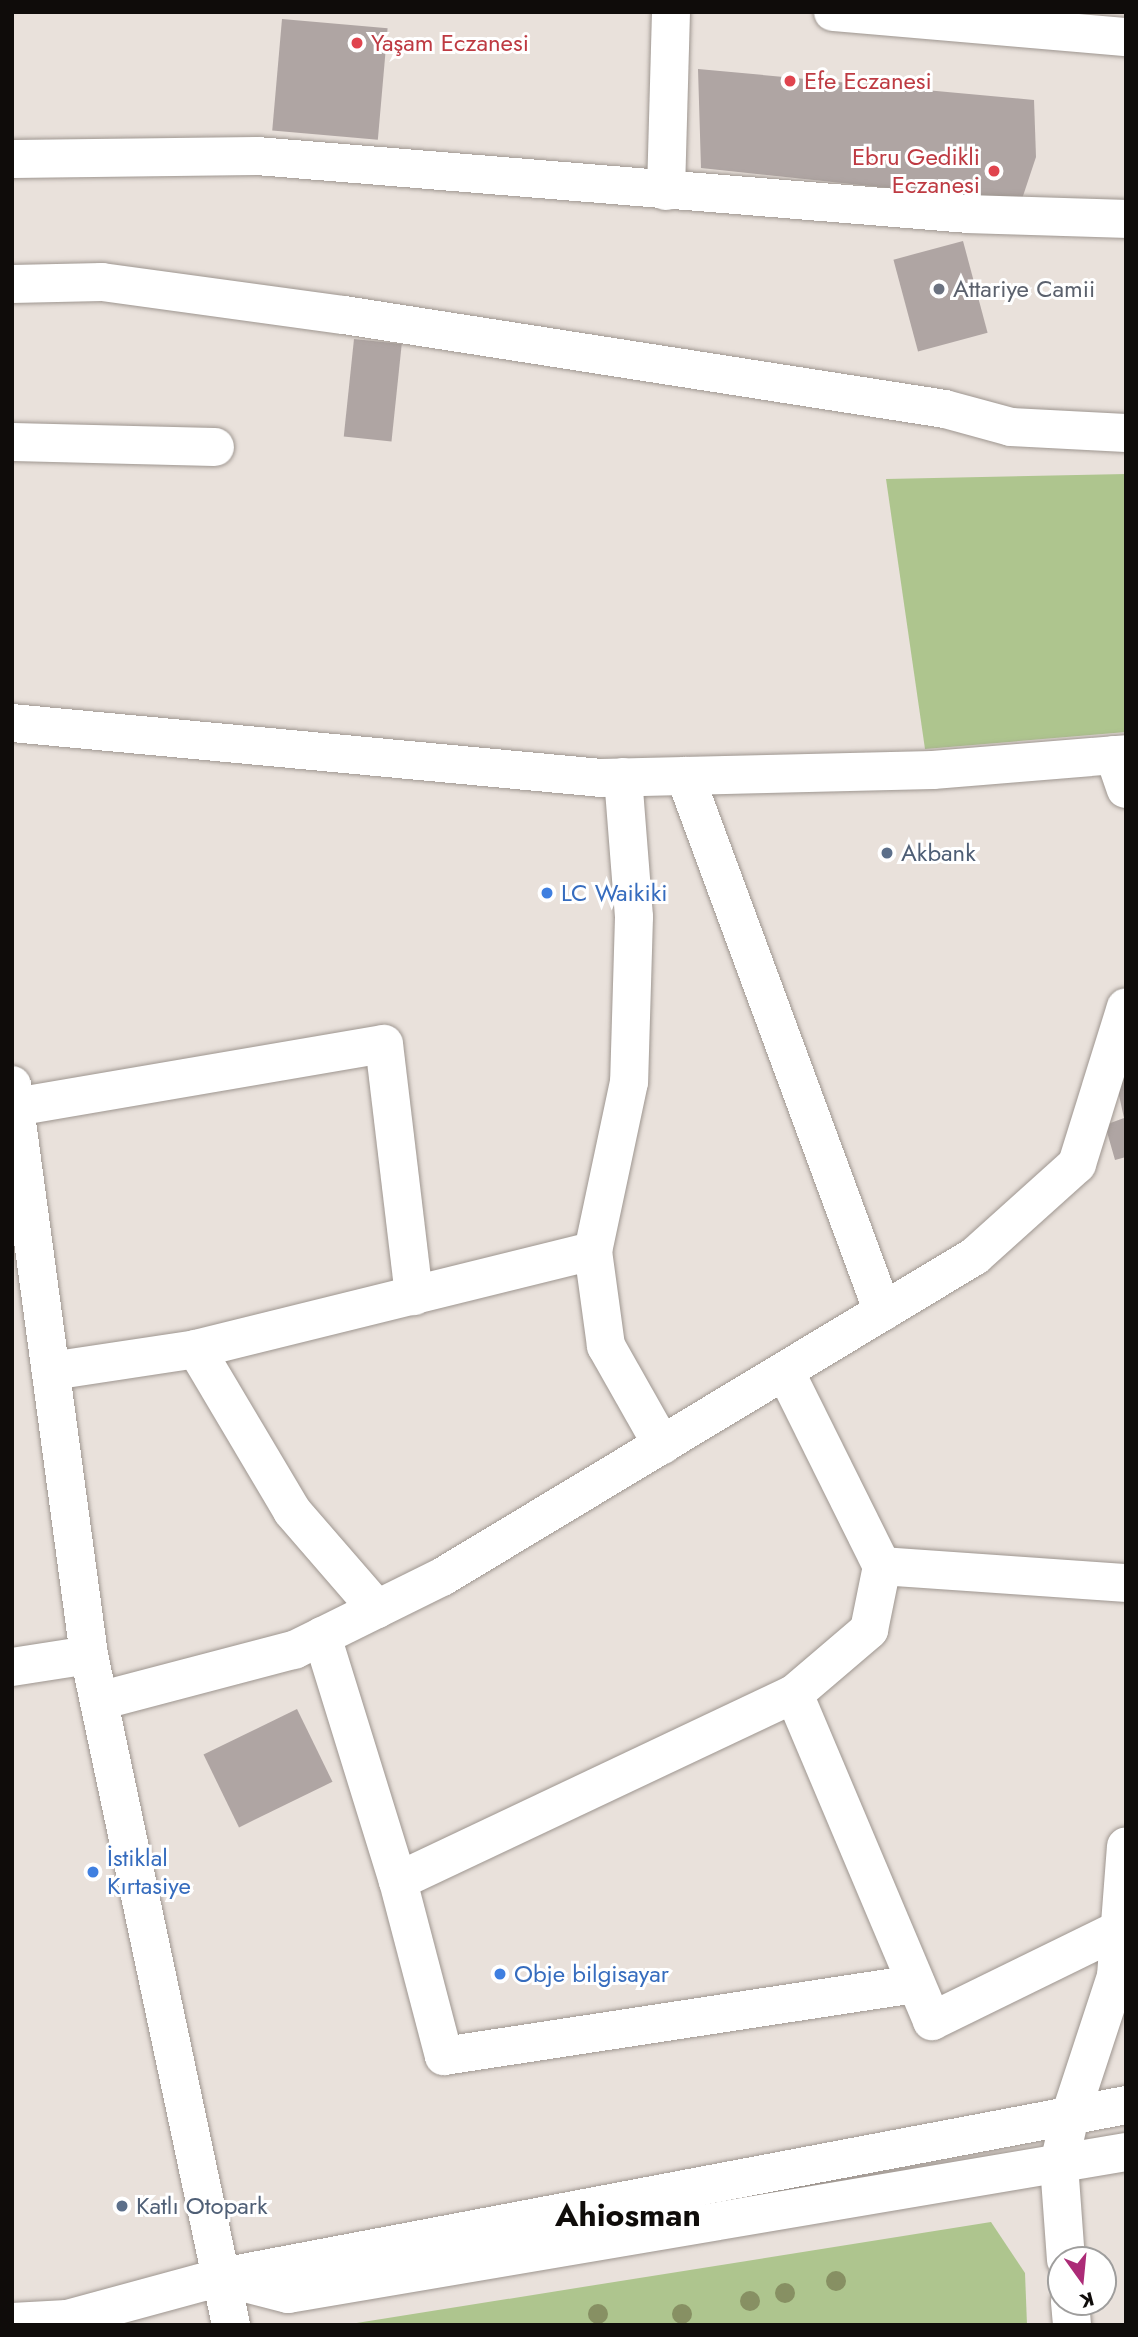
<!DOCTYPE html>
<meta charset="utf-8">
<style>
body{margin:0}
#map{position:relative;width:1138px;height:2337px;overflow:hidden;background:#e9e1db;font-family:Jost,sans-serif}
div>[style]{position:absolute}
.green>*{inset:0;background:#aec58e}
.building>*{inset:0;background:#afa5a3;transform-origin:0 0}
.roads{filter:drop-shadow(0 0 2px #9e9690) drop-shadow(0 0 2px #9e9690)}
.minor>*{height:38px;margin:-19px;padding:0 19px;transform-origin:19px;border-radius:19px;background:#fff}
.major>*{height:38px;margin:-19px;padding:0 19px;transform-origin:19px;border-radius:19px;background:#fff}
.trees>*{width:20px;height:20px;margin:-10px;border-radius:50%;background:#879063}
.dots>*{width:19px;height:19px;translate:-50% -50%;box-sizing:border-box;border:4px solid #fff;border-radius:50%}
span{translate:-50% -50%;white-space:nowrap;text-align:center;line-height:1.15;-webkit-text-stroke:6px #fff;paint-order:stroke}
.health-label{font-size:24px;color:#be3a42}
.left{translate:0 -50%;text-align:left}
.right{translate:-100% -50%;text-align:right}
.worship-label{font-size:24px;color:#5b616d}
.service-label{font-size:24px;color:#4e5e75}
.shop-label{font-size:24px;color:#366cbe}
.district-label{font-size:32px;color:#0f0c0a;font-weight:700}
.frame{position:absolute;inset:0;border:14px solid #0f0c0a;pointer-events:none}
.north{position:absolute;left:1047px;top:2246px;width:70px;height:70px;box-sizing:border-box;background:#fff;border:2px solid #9f9e9d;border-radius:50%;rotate:165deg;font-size:19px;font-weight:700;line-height:28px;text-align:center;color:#0f0c0a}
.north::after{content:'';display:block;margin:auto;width:24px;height:32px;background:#ac2b77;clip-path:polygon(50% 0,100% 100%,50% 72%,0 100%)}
</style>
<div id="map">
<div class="green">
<div style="clip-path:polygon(1126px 474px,1126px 732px,925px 749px,886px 479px)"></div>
<div style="clip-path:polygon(991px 2222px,1025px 2273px,1027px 2325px,344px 2325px)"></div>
</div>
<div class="building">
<div style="left:282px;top:19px;width:106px;height:112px;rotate:5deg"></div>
<div style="clip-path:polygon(698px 69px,1034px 100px,1036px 157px,1021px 202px,701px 168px)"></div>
<div style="left:963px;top:241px;width:95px;height:72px;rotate:75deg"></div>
<div style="left:354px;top:339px;width:48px;height:98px;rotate:6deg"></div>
<div style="clip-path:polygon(1126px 1074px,1126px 1157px,1115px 1160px,1105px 1125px,1124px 1118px,1115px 1077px)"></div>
<div style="left:297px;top:1709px;width:81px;height:104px;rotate:64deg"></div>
</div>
<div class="roads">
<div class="minor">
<div style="left:12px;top:159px;width:245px;rotate:-0.7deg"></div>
<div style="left:257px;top:156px;width:714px;rotate:4.66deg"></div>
<div style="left:969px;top:214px;width:157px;rotate:1.8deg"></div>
<div style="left:666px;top:191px;width:179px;rotate:-88.4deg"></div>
<div style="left:12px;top:284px;width:90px;rotate:-1.3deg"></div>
<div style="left:102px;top:282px;width:244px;rotate:7.8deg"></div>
<div style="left:344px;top:315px;width:608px;rotate:8.89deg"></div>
<div style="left:945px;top:409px;width:68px;rotate:15.3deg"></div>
<div style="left:1011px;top:427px;width:115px;rotate:3deg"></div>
<div style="left:12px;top:442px;width:203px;rotate:1.4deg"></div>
<div style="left:12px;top:723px;width:592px;rotate:5.33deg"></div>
<div style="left:601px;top:778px;width:332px;rotate:-1.4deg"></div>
<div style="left:933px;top:770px;width:194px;rotate:-4.7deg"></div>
<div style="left:1114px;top:755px;width:36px;rotate:71deg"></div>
<div style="left:685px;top:776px;width:571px;rotate:69.73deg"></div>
<div style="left:623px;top:777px;width:140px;rotate:85.5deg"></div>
<div style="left:634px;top:917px;width:165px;rotate:91.7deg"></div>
<div style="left:629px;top:1082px;width:173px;rotate:102deg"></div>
<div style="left:593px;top:1251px;width:96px;rotate:82.2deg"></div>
<div style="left:606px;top:1346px;width:114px;rotate:60.5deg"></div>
<div style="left:12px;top:1085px;width:575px;rotate:82.31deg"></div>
<div style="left:89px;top:1655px;width:685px;rotate:78.03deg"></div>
<div style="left:15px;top:1107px;width:374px;rotate:-9.7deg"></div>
<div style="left:384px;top:1044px;width:254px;rotate:83.2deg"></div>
<div style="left:196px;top:1349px;width:188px;rotate:59.3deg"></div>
<div style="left:292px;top:1511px;width:130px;rotate:49.1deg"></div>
<div style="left:51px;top:1371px;width:147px;rotate:-8.6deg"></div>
<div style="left:196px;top:1349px;width:409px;rotate:-13.9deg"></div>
<div style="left:785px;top:1371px;width:218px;rotate:63.6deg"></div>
<div style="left:882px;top:1566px;width:245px;rotate:4deg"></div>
<div style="left:322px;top:1636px;width:257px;rotate:72.8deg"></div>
<div style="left:398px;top:1881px;width:181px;rotate:75.3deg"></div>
<div style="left:444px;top:2056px;width:477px;rotate:-8.7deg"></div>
<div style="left:12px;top:1667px;width:78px;rotate:-8.9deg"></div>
<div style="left:794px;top:1694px;width:355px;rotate:67.1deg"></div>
<div style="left:932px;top:2021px;width:209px;rotate:-26.1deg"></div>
<div style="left:99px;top:1701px;width:202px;rotate:-14.7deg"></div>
<div style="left:294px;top:1650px;width:165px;rotate:-26.3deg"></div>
<div style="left:442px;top:1577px;width:622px;rotate:-31.06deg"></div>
<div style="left:975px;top:1256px;width:137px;rotate:-42deg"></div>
<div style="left:1077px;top:1164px;width:164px;rotate:-72.7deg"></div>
<div style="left:398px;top:1881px;width:438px;rotate:-25.3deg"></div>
<div style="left:794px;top:1694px;width:99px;rotate:-40.5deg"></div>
<div style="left:869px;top:1630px;width:65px;rotate:-78.5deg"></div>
<div style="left:1066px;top:2260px;width:96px;rotate:-94.2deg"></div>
<div style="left:1059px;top:2164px;width:49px;rotate:-77.1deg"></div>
<div style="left:1070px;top:2116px;width:147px;rotate:-71.8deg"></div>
<div style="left:1116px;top:1976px;width:130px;rotate:-85.6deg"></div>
<div style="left:1070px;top:2302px;width:23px;rotate:85deg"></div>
</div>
<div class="major">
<div style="left:833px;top:12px;width:294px;rotate:4.9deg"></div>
<div style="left:234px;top:2280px;width:56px;rotate:14.5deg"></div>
<div style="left:288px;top:2294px;width:850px;rotate:-9.62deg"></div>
<div style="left:12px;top:2322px;width:55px;rotate:-3.1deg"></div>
<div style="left:67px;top:2319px;width:161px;rotate:-15.2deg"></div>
<div style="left:222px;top:2277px;width:920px;rotate:-10.77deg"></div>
</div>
</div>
<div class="trees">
<div style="left:836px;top:2281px"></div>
<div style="left:785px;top:2293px"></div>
<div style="left:750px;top:2301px"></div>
<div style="left:598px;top:2314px"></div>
<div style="left:682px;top:2314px"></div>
</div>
<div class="dots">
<div style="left:357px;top:43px;background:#e0444e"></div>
<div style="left:790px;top:81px;background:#e0444e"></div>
<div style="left:994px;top:171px;background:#e0444e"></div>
<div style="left:939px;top:289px;background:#6b7280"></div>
<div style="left:887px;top:853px;background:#5c6f8a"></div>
<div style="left:547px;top:893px;background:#3f7fe0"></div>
<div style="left:93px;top:1872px;background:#3f7fe0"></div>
<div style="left:500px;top:1974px;background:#3f7fe0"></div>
<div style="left:122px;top:2206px;background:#5c6f8a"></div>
</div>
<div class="health-label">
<span class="left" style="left:371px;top:43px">Yaşam Eczanesi</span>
<span class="left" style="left:804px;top:81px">Efe Eczanesi</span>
<span class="right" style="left:980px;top:171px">Ebru Gedikli<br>Eczanesi</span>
</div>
<div class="worship-label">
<span class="left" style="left:953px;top:289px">Attariye Camii</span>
</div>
<div class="service-label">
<span class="left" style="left:901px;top:853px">Akbank</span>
<span class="left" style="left:136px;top:2206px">Katlı Otopark</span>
</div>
<div class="shop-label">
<span class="left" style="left:561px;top:893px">LC Waikiki</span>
<span class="left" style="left:107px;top:1872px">İstiklal<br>Kırtasiye</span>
<span class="left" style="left:514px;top:1974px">Obje bilgisayar</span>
</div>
<div class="district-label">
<span style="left:628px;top:2215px">Ahiosman</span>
</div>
<div class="frame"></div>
<div class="north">K</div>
</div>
